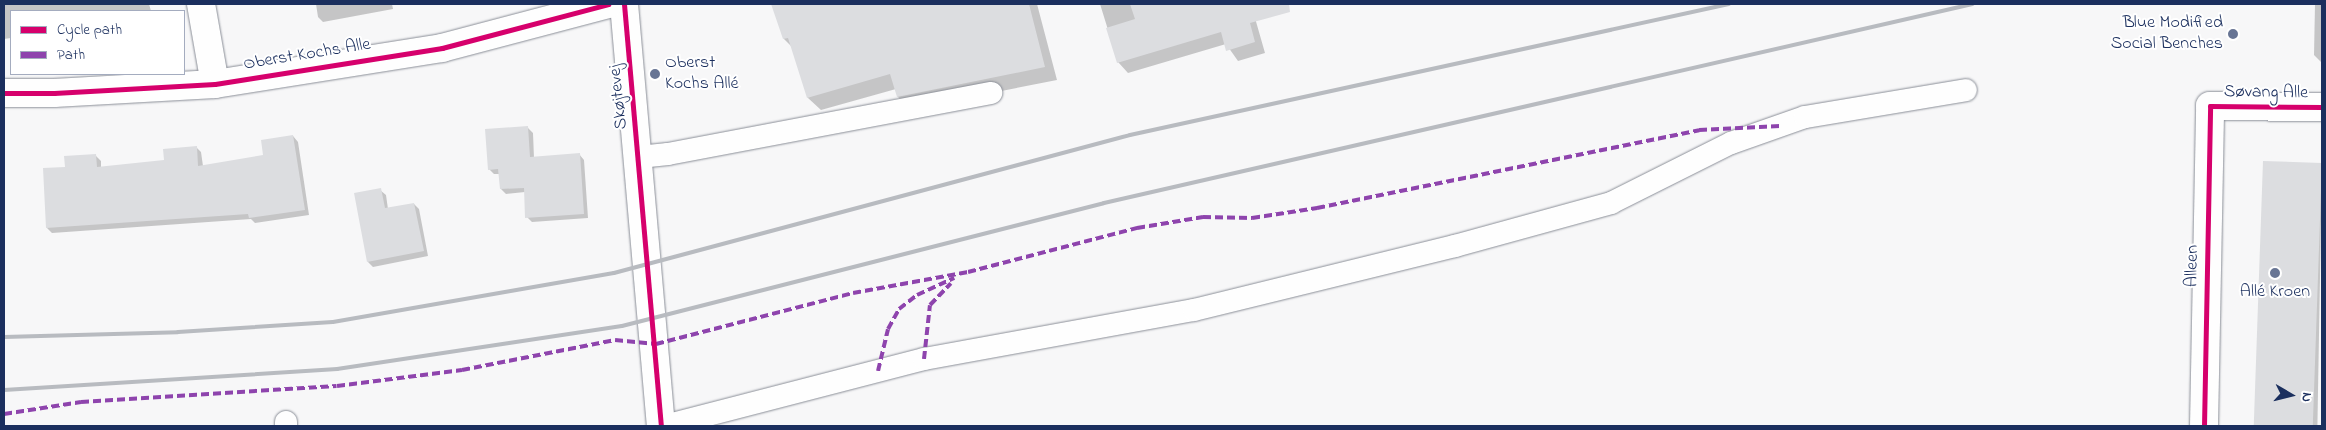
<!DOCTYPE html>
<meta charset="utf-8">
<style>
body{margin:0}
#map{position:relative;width:2326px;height:430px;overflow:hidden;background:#f7f7f8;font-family:"Indie Flower",sans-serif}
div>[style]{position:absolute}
.shadow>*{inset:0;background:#0003;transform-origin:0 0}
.building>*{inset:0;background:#dcdde0;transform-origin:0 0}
.roads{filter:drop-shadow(0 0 1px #8a8e97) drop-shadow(0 0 1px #8a8e97)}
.lane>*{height:22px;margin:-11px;padding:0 11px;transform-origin:11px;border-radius:11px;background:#fefefe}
.street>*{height:28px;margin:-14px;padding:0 14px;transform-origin:14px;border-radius:14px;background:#fefefe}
.rail>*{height:4px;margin:-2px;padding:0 2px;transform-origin:2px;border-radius:2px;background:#b8bbc0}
.quiet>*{height:4px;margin-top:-2px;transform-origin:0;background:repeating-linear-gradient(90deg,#8e44ad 0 8px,transparent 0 12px)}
.cycleway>*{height:5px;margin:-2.5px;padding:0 2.5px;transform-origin:2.5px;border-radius:2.5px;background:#d6006c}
.dots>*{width:14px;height:14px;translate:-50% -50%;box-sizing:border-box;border:2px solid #fff;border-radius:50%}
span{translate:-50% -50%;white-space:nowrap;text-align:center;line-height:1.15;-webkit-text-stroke:4px #fff;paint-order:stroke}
.poi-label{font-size:18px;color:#1b2f5e}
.right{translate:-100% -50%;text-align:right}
.left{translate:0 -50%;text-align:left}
.street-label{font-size:18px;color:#1b2f5e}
.frame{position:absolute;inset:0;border:5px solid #1b2f5e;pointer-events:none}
.legend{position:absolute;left:10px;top:10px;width:175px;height:65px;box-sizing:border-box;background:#fff;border:1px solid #a4acbf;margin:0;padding:6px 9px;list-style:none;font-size:15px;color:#1b2f5e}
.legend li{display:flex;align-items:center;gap:10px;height:25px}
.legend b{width:25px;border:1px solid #a4acbf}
.north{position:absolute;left:2266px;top:370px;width:50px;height:50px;-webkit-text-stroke:4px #fff;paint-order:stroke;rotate:98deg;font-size:14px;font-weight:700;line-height:20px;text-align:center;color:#1b2f5e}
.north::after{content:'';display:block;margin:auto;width:18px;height:22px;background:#1b2f5e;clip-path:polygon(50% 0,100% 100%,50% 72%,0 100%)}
</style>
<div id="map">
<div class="shadow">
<div style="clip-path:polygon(4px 4px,149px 4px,151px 11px,11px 11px,11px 38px,4px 39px)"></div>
<div style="clip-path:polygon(316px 4px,392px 4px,393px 9px,323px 22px,318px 17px)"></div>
<div style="clip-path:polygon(772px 4px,1037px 4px,1057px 80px,910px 109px,898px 97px,896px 89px,821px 110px,808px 98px,792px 47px,784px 39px)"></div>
<div style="clip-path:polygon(1100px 4px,1268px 4px,1271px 13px,1255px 18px,1265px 53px,1238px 61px,1226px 44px,1128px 73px,1118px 62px)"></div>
<div style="clip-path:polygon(2315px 4px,2322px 4px,2322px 63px,2314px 55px)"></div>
<div style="clip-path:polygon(528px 128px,533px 133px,534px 158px,579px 154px,584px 160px,588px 218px,532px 222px,527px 217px,525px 192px,506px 194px,501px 189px,500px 174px,494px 174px,489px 169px)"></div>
<div style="clip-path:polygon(293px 136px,298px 142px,309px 215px,255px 223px,251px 219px,52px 233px,47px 228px,66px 168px,96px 156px,101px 161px,101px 168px,165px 161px,196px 147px,201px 152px,203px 166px,264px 157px)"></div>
<div style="left:2264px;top:163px;width:58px;height:263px;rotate:1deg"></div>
<div style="clip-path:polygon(380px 190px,386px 195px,388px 209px,414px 204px,419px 209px,428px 256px,373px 267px,368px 262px)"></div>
</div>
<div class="building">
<div style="clip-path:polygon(771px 4px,1029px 4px,1045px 67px,897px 97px,890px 74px,807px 98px,788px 38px,783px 39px)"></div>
<div style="clip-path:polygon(1130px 4px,1289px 4px,1290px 12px,1250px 23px,1255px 42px,1226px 51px,1221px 32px,1117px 63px,1106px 28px,1135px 19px)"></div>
<div style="clip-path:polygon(528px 126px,530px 157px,580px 153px,584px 214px,525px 218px,524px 188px,500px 189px,498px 169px,488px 170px,485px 129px)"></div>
<div style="clip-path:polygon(293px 135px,305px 210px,249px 218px,248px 214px,46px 228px,43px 168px,65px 167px,64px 156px,96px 154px,97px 167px,164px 160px,163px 149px,197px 146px,198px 166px,263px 155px,261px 140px)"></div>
<div style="left:2263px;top:161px;width:59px;height:265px;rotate:2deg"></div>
<div style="clip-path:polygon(381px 188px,385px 208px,414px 203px,424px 251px,367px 262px,354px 193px)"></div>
</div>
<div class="roads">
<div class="lane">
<div style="left:639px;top:157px;width:29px;rotate:-6deg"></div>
<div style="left:668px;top:154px;width:329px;rotate:-10.7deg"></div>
<div style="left:286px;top:422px;width:4px;rotate:90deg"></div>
<div style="left:665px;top:426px;width:268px;rotate:-14.5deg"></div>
<div style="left:924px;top:359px;width:274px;rotate:-10.3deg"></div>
<div style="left:1194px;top:310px;width:269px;rotate:-13.8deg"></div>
<div style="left:1455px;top:246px;width:162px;rotate:-15.4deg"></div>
<div style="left:1611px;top:203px;width:134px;rotate:-26.6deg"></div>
<div style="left:1731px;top:143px;width:78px;rotate:-19.4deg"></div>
<div style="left:1805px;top:117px;width:163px;rotate:-9.5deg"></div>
</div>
<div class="street">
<div style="left:201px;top:4px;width:81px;rotate:80.1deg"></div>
<div style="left:624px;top:4px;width:424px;rotate:85deg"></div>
<div style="left:4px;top:93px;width:50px"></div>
<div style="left:54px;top:93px;width:161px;rotate:-3.2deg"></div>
<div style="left:215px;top:84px;width:230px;rotate:-9deg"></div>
<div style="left:442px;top:48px;width:172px;rotate:-14.8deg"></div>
<div style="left:2204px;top:426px;width:320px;rotate:-88.9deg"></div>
<div style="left:2210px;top:106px;width:112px;rotate:0.5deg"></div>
</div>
</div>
<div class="rail">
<div style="left:4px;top:337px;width:174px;rotate:-1.6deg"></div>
<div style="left:178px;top:332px;width:155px;rotate:-3.7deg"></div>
<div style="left:333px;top:322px;width:285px;rotate:-9.9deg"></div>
<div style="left:614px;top:273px;width:534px;rotate:-14.97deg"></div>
<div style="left:1130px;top:135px;width:613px;rotate:-12.34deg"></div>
<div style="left:4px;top:390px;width:334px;rotate:-3.6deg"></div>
<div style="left:337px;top:369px;width:288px;rotate:-8.6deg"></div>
<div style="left:622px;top:326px;width:497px;rotate:-14.3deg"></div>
<div style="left:1104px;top:203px;width:891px;rotate:-12.91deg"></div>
</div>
<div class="quiet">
<div style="left:924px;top:359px;width:54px;rotate:-83.7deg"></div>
<div style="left:930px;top:305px;width:30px;rotate:-46deg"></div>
<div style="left:878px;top:371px;width:43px;rotate:-76.6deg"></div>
<div style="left:888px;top:329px;width:23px;rotate:-61deg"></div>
<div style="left:899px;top:309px;width:23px;rotate:-38deg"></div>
<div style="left:917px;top:295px;width:41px;rotate:-24.7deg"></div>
<div style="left:4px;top:414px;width:78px;rotate:-8.9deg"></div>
<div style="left:81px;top:402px;width:256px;rotate:-3.6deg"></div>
<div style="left:337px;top:386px;width:126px;rotate:-7.3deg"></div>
<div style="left:462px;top:370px;width:156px;rotate:-11.1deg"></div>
<div style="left:615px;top:340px;width:41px;rotate:5.6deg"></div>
<div style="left:656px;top:344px;width:203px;rotate:-14.5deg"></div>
<div style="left:853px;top:293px;width:117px;rotate:-10.3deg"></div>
<div style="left:968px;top:272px;width:175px;rotate:-14.6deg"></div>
<div style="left:1137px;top:228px;width:67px;rotate:-9.5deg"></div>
<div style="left:1203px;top:217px;width:49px;rotate:1.2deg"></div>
<div style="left:1252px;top:218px;width:66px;rotate:-8.7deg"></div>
<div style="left:1317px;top:208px;width:390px;rotate:-11.5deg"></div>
<div style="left:1699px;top:130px;width:81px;rotate:-2.8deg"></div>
</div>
<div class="cycleway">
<div style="left:624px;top:4px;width:424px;rotate:85deg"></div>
<div style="left:4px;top:93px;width:50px"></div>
<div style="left:54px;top:93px;width:161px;rotate:-3.2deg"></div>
<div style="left:215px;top:84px;width:230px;rotate:-9deg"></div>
<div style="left:442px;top:48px;width:172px;rotate:-14.8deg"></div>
<div style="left:2204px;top:426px;width:320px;rotate:-88.9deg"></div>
<div style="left:2210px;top:106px;width:112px;rotate:0.5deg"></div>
</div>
<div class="dots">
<div style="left:2233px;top:34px;background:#687594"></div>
<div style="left:655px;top:74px;background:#687594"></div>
<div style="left:2275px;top:273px;background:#687594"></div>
</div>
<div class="poi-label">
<span class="right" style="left:2223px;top:34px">Blue Modified<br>Social Benches</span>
<span class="left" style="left:665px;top:74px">Oberst<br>Kochs Allé</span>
<span style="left:2275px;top:292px">Allé Kroen</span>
</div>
<div class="street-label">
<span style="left:307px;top:55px;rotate:-9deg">Oberst Kochs Alle</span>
<span style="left:2266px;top:93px;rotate:1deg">Søvang Alle</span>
<span style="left:619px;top:97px;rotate:-96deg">Skøjtevej</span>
<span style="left:2193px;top:266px;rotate:-89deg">Alleen</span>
</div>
<div class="frame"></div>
<ul class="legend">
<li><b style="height:6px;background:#d6006c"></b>Cycle path</li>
<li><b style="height:6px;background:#8e44ad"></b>Path</li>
</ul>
<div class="north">N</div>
</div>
